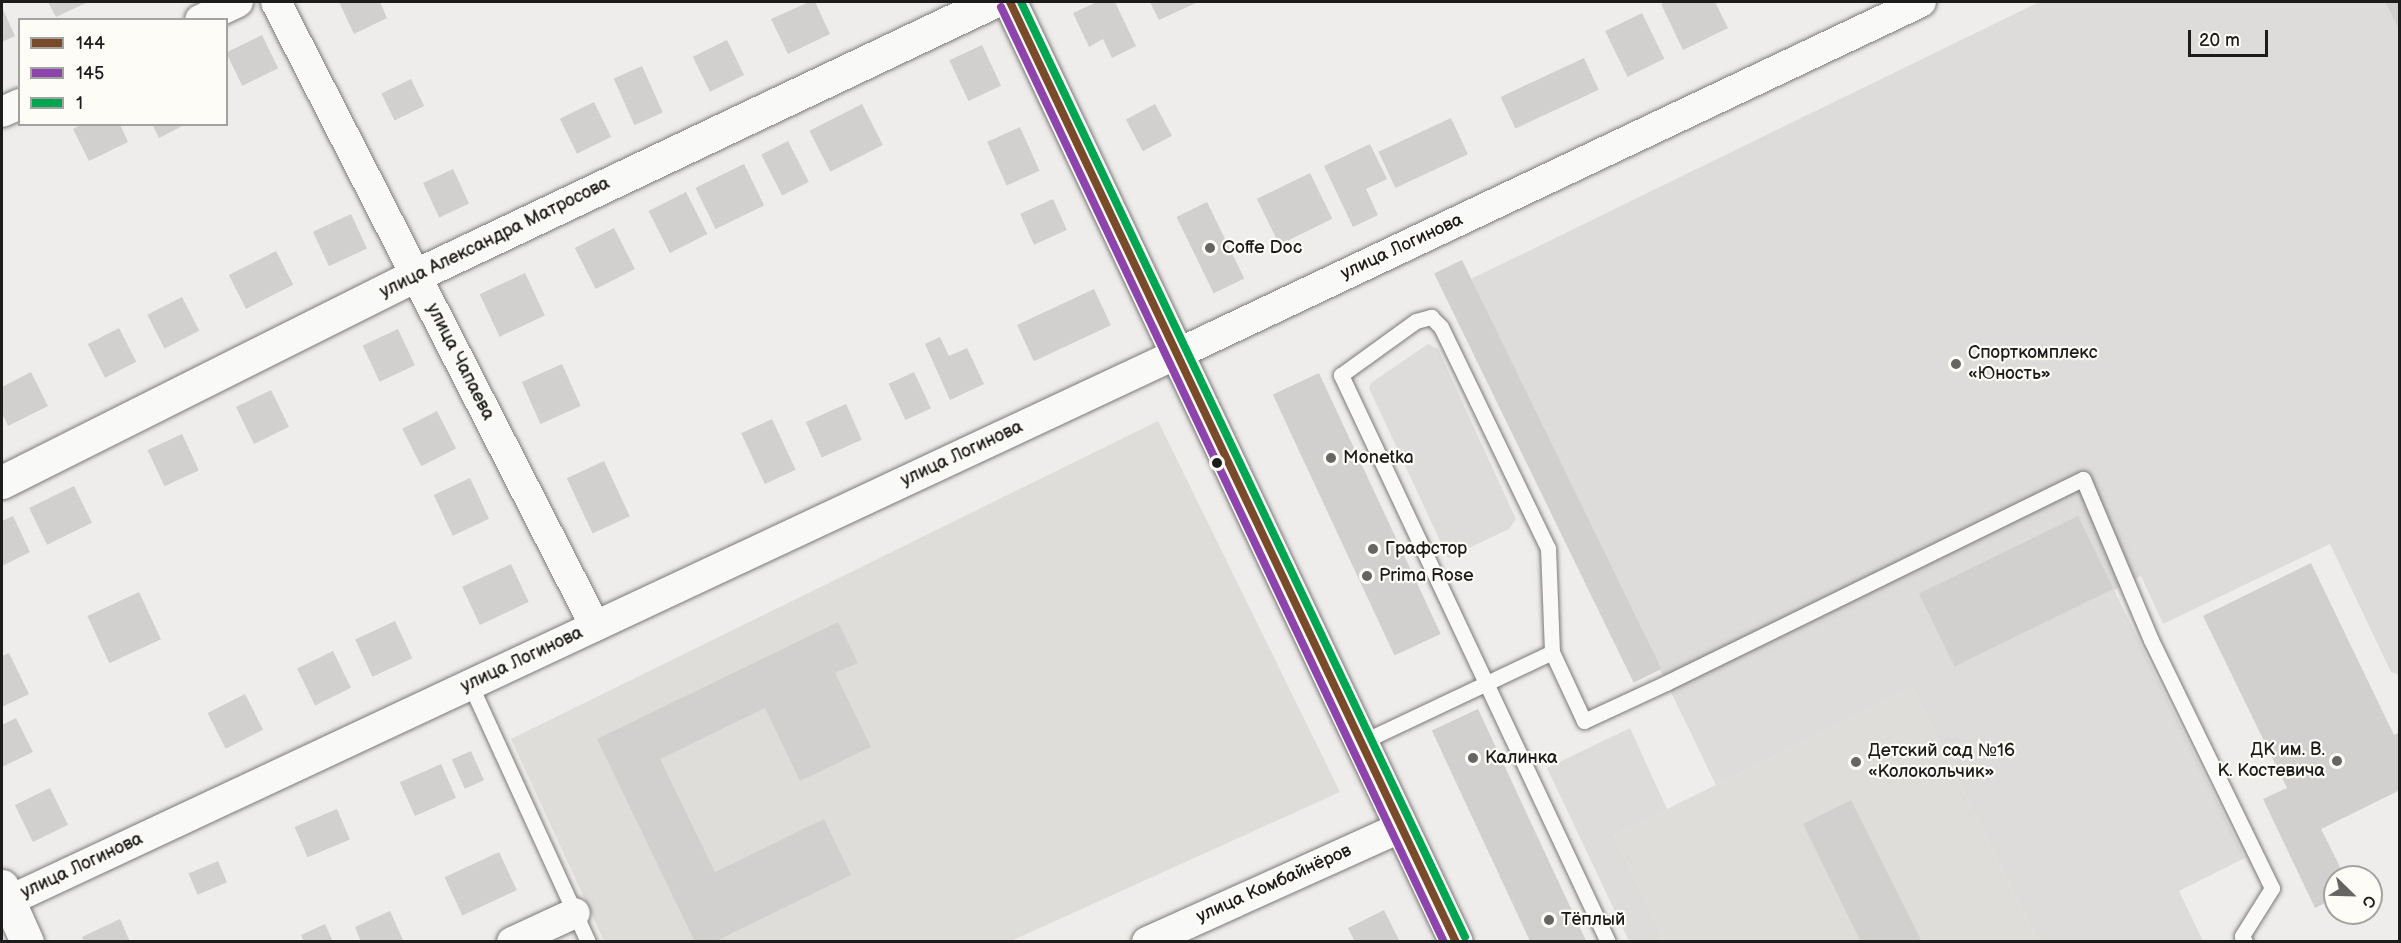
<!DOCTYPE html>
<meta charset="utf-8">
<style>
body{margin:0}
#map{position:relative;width:2401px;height:943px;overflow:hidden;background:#efedeb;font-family:"Balsamiq Sans",sans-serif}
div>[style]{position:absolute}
.built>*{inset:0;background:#dfddda}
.green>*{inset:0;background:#dedcda}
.building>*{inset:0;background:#d1d0cf;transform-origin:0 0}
.roads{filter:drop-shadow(0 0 2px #7b7a79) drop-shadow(0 0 2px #7b7a79)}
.service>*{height:15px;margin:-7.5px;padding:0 7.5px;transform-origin:7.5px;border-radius:7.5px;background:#f9f9f7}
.minor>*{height:30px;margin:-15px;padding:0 15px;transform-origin:15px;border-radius:15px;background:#f9f9f7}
.tertiary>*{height:33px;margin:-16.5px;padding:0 16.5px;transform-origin:16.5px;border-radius:16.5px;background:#f9f9f7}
.bus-1>*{height:8px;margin:-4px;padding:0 4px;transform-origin:4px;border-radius:4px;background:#7a4b2a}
.bus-2>*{height:8px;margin:-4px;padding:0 4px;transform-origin:4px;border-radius:4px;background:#8e44ad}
.bus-3>*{height:8px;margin:-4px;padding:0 4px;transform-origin:4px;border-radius:4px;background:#00a651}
.dots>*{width:16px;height:16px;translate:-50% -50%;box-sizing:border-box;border:3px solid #fdfcf7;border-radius:50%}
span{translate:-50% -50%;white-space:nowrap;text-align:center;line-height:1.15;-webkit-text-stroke:4.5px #fdfcf7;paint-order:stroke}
.street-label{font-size:18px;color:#1c1c1c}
.poi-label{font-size:18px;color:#1c1c1c}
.left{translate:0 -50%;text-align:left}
.right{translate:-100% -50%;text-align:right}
.frame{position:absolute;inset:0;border:3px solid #1c1c1c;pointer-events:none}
.legend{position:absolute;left:18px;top:18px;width:210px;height:108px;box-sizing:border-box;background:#fdfcf7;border:2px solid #a3a29f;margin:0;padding:8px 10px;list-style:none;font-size:18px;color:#1c1c1c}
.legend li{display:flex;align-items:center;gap:12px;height:30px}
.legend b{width:30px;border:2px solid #a3a29f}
.north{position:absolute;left:2323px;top:865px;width:60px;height:60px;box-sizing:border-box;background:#fdfcf7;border:2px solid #a3a29f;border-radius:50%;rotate:113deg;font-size:16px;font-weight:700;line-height:24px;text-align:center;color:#1c1c1c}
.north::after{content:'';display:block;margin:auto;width:21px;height:27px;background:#666564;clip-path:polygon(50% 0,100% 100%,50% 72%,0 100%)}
.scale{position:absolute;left:2188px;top:30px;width:80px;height:27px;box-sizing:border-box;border:3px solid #1c1c1c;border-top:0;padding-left:8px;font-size:18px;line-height:21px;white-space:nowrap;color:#1c1c1c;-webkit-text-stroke:4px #fdfcf7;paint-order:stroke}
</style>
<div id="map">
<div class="built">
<div style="clip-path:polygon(1158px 421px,1340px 792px,1011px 941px,604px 941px,511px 739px)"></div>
<div style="clip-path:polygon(1913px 688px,2037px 941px,1664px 941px,1614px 835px)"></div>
</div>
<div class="green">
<div style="clip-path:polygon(2039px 2px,2385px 2px,2400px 32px,2399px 675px,2391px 672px,2330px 544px,2163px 624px,2141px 576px,2114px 590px,2245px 858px,2179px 891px,2203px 941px,2037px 941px,1913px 688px,1716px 785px,1471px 279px)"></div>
<div style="clip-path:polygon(1428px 344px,1438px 349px,1516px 519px,1509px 529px,1448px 558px,1369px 388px,1371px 383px)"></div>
<div style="clip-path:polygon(1630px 728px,1667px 809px,1614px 835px,1664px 941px,1629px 941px,1547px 768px)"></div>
</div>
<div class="building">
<div style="clip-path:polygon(48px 2px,88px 2px,56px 17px)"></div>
<div style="clip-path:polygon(339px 2px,380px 2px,387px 18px,354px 34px)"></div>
<div style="clip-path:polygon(809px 2px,815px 2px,830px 34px,788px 54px,771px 19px)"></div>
<div style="clip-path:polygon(1097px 2px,1115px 2px,1136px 46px,1112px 58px,1103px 39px,1089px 47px,1073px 13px)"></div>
<div style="clip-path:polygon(1150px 2px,1198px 2px,1159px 20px)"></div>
<div style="clip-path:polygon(1666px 2px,1715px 2px,1728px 28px,1683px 50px,1661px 4px)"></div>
<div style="clip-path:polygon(2385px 2px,2400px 2px,2400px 32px)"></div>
<div style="clip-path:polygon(2px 7px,15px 36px,2px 42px)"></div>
<div style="left:1642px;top:13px;width:51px;height:41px;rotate:64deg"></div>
<div style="left:262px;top:35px;width:37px;height:40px;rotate:64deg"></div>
<div style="left:727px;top:40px;width:39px;height:38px;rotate:64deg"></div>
<div style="left:982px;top:45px;width:45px;height:36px;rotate:65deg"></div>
<div style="left:1584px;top:58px;width:35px;height:92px;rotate:65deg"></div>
<div style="left:642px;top:66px;width:51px;height:31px;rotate:66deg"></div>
<div style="left:411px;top:79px;width:30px;height:33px;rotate:64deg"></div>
<div style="left:594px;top:102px;width:39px;height:38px;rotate:64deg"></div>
<div style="left:862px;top:104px;width:46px;height:59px;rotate:63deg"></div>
<div style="left:1155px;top:104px;width:36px;height:33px;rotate:62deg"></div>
<div style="left:1451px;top:118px;width:40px;height:80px;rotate:65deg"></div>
<div style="clip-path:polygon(82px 124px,120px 124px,128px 142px,89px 161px,73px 129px)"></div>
<div style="clip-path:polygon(152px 124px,186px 124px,159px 138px)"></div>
<div style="left:1020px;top:127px;width:48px;height:36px;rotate:66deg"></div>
<div style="left:788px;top:141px;width:46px;height:30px;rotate:63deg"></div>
<div style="clip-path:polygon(1370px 144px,1387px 179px,1366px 189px,1378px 215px,1353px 227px,1324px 166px)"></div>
<div style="left:744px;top:164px;width:46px;height:54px;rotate:64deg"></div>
<div style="left:453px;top:169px;width:38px;height:33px;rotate:65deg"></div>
<div style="left:1310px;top:173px;width:51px;height:59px;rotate:64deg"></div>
<div style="left:686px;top:192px;width:47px;height:42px;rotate:63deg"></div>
<div style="left:1053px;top:199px;width:34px;height:36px;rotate:66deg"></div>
<div style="left:1207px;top:202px;width:85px;height:34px;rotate:64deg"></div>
<div style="left:351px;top:214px;width:38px;height:42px;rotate:65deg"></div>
<div style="left:614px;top:228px;width:46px;height:44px;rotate:63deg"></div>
<div style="left:276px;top:251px;width:38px;height:53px;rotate:63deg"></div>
<div style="left:1462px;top:260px;width:455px;height:31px;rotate:64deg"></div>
<div style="left:525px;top:273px;width:47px;height:50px;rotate:65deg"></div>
<div style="left:1094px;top:289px;width:40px;height:85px;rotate:65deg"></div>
<div style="left:182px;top:297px;width:38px;height:39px;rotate:63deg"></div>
<div style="left:119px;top:328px;width:38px;height:35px;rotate:63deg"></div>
<div style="left:398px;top:329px;width:40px;height:39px;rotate:65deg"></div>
<div style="clip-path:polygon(940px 337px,949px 356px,967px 348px,984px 384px,950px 400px,925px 344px)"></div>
<div style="left:562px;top:364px;width:46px;height:44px;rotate:66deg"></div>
<div style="clip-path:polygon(31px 372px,48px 406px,8px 426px,2px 413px,2px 387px)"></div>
<div style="left:914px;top:372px;width:40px;height:28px;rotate:65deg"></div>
<div style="left:1319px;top:373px;width:288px;height:51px;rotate:65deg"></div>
<div style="left:271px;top:390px;width:41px;height:39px;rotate:64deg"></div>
<div style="left:846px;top:404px;width:39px;height:44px;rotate:66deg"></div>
<div style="left:437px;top:411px;width:42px;height:39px;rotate:63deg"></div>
<div style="left:772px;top:419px;width:56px;height:34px;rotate:65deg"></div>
<div style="left:182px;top:434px;width:40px;height:38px;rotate:65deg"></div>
<div style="left:604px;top:461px;width:61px;height:41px;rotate:65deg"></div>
<div style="left:470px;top:478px;width:45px;height:40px;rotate:65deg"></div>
<div style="left:74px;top:486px;width:41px;height:50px;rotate:64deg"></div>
<div style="clip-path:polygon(13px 516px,30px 552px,2px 566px,2px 521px)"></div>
<div style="left:2078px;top:516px;width:81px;height:177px;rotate:64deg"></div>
<div style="clip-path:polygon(2311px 563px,2394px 735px,2400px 732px,2400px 790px,2321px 829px,2345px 877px,2335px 877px,2335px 898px,2315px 908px,2263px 799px,2287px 788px,2203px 616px)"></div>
<div style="left:511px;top:564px;width:42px;height:54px;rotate:65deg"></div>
<div style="left:139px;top:592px;width:52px;height:57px;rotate:65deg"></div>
<div style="left:395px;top:621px;width:41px;height:44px;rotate:65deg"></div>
<div style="clip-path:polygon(838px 622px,858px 663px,835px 673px,871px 747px,800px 781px,765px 708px,660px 759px,715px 872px,824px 819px,851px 875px,714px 942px,695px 942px,597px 739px)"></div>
<div style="left:333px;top:651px;width:41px;height:40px;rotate:64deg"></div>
<div style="clip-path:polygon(9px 653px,29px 694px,2px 707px,2px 656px)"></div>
<div style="left:245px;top:694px;width:40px;height:42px;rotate:63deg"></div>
<div style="left:1478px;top:709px;width:257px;height:51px;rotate:65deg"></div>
<div style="clip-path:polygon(16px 718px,33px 752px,2px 767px,2px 725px)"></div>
<div style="left:471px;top:751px;width:32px;height:21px;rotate:66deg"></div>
<div style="left:441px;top:764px;width:37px;height:45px;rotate:66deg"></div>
<div style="left:50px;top:788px;width:41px;height:39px;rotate:64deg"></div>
<div style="clip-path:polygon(1851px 800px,1922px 942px,1861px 942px,1803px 824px)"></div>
<div style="left:337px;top:809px;width:33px;height:46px;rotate:67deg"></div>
<div style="left:499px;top:852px;width:42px;height:60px;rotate:65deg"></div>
<div style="left:218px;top:861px;width:23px;height:32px;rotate:67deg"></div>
<div style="clip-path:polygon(1384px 910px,1400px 942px,1355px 942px,1348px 928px)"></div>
<div style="clip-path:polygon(390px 911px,404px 942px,361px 942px,355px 927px)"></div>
<div style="clip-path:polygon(120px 919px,130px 942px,84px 942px,82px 937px)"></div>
<div style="clip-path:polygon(325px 924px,333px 942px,304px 942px,301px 935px)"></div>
</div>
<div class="roads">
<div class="service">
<div style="left:470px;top:684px;width:284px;rotate:65.4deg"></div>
<div style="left:1362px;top:742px;width:210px;rotate:-25.3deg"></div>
<div style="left:1608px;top:942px;width:627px;rotate:-115.22deg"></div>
<div style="left:1341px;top:375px;width:92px;rotate:-35.8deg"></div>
<div style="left:1416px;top:321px;width:16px;rotate:-15deg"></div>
<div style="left:1431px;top:317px;width:14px;rotate:45deg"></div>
<div style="left:1441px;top:327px;width:246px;rotate:64.2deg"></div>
<div style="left:1548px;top:548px;width:104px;rotate:87.8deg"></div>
<div style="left:1552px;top:652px;width:76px;rotate:65.1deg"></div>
<div style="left:1584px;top:721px;width:90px;rotate:-24.9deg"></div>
<div style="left:1666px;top:683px;width:464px;rotate:-26.1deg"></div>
<div style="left:2083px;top:479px;width:175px;rotate:67.1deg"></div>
<div style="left:2151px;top:640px;width:276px;rotate:64deg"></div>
<div style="left:2272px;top:888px;width:57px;rotate:122deg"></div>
<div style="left:2242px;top:936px;width:7px;rotate:63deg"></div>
</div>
<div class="minor">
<div style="left:276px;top:2px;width:701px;rotate:62.92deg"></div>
<div style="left:200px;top:20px;width:42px;rotate:-25.3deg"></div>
<div style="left:2px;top:112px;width:20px;rotate:-24deg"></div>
<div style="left:8px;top:901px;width:1291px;rotate:-25.08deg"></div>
<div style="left:1177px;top:354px;width:823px;rotate:-25.32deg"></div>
<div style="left:512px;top:942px;width:69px;rotate:-24.7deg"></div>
<div style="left:1147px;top:942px;width:280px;rotate:-24.3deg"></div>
</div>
<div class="tertiary">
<div style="left:1010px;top:2px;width:1040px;rotate:64.62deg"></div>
<div style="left:2px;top:482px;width:463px;rotate:-26.6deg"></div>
<div style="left:416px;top:275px;width:637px;rotate:-25.36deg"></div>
<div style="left:2px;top:886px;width:61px;rotate:65.9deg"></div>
</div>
</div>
<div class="bus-1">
<div style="left:1010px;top:2px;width:1040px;rotate:64.62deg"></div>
</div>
<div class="bus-2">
<div style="left:1001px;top:7px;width:1035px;rotate:64.65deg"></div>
</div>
<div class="bus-3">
<div style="left:1021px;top:2px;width:1035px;rotate:64.6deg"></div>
</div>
<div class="dots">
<div style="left:1210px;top:248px;background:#666564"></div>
<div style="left:1956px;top:364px;background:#666564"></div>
<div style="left:1331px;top:458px;background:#666564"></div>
<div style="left:1217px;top:463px;background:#1c1c1c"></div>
<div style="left:1373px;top:549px;background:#666564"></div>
<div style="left:1367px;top:576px;background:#666564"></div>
<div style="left:1473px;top:758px;background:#666564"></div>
<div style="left:2337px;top:761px;background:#666564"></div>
<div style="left:1856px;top:762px;background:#666564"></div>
<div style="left:1549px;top:920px;background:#666564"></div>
</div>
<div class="street-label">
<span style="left:495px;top:238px;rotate:-26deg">улица Александра Матросова</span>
<span style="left:1402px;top:247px;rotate:-25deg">улица Логинова</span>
<span style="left:460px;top:362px;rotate:63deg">улица Чапаева</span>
<span style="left:962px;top:454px;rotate:-25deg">улица Логинова</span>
<span style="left:522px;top:660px;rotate:-25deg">улица Логинова</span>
<span style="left:82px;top:866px;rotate:-25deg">улица Логинова</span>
<span style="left:1274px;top:884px;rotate:-24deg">улица Комбайнёров</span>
</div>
<div class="poi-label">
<span class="left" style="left:1222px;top:248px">Coffe Doc</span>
<span class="left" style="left:1968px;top:364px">Спорткомплекс<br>«Юность»</span>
<span class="left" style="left:1343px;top:458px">Monetka</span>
<span class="left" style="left:1385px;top:549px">Графстор</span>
<span class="left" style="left:1379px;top:576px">Prima Rose</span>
<span class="right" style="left:2325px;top:761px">ДК им. В.<br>К. Костевича</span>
<span class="left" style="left:1868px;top:762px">Детский сад №16<br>«Колокольчик»</span>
<span class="left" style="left:1485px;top:758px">Калинка</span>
<span class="left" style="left:1561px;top:920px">Тёплый</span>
</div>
<div class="frame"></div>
<ul class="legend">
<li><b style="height:8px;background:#7a4b2a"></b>144</li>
<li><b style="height:8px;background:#8e44ad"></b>145</li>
<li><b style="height:8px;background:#00a651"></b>1</li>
</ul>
<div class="north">С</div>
<div class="scale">20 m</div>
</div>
